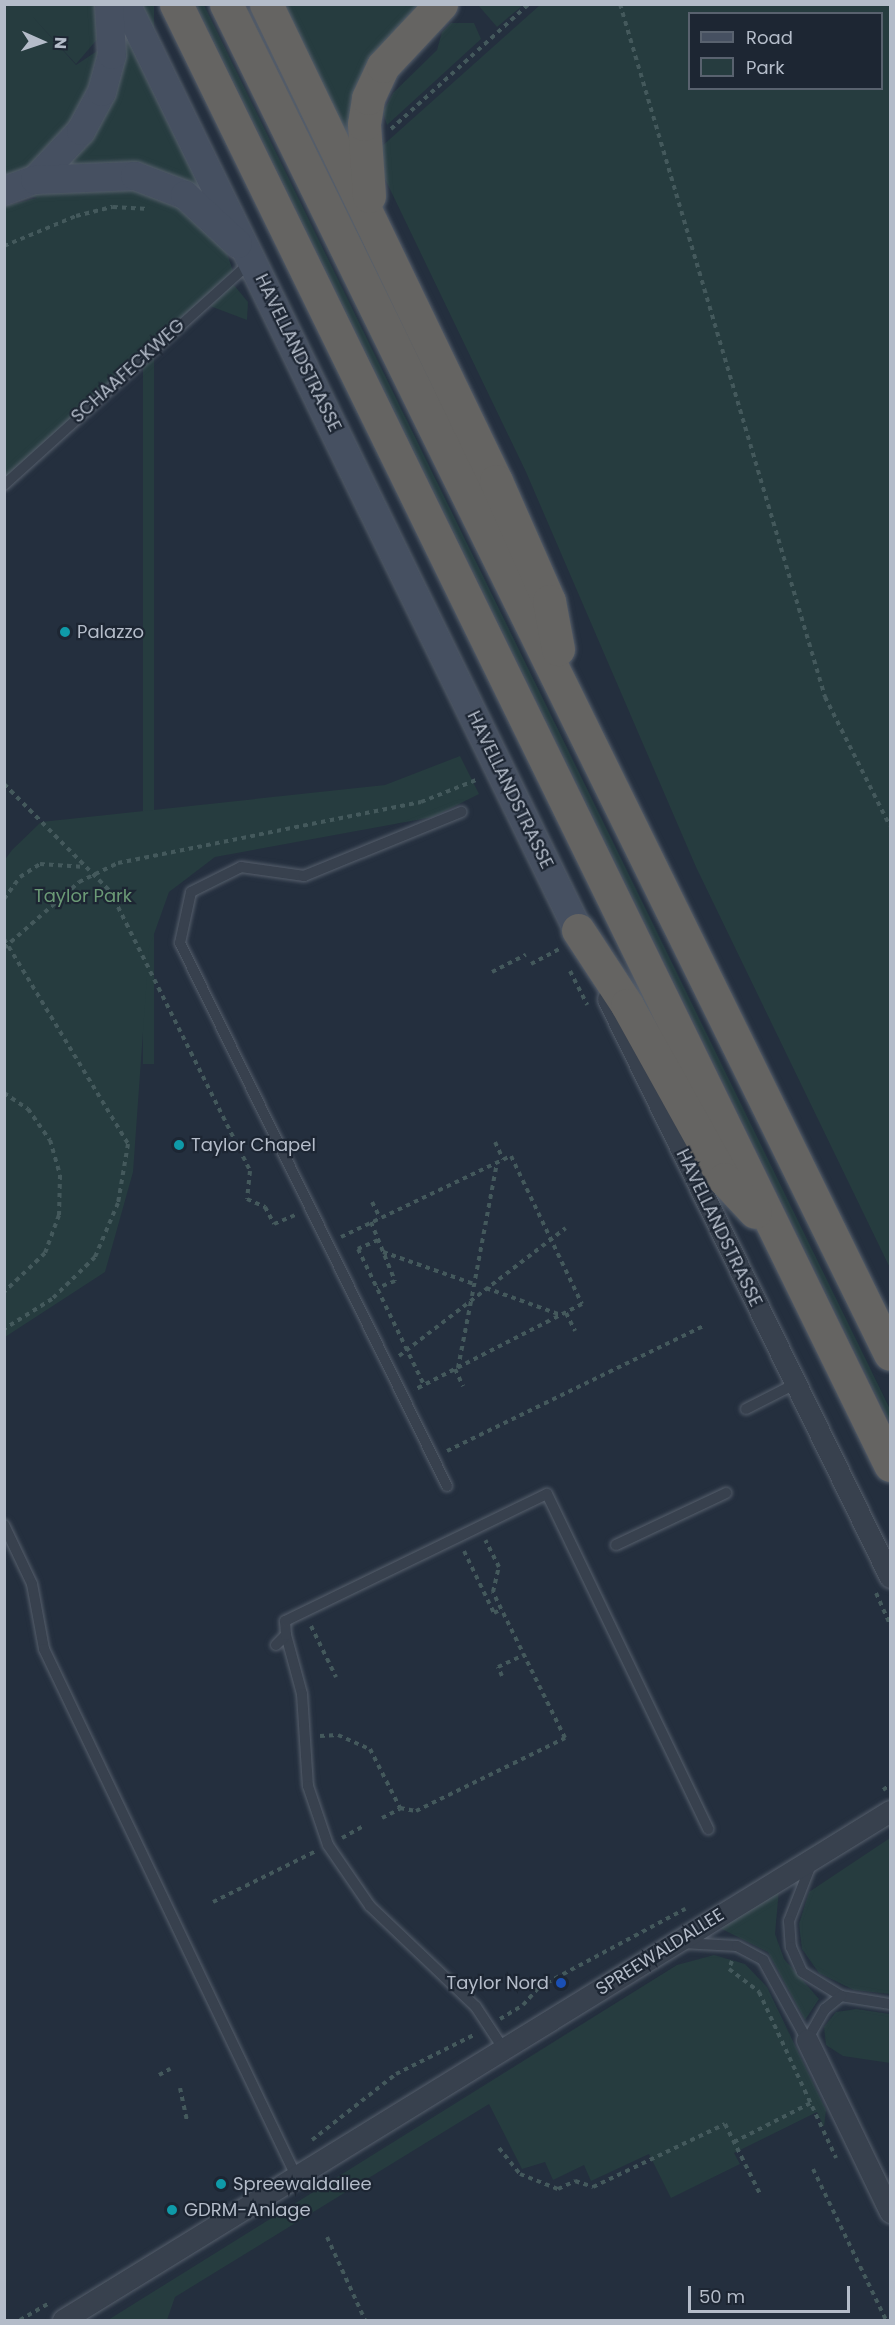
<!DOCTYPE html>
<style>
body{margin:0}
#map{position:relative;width:895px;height:2325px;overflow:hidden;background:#242f3e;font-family:Poppins,sans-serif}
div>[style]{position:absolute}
.green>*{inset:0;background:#263c3f;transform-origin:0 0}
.path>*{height:4px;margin-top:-2px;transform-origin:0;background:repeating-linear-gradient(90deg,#44595c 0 4.5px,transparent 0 9px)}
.roads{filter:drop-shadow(0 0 2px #565f6c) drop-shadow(0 0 2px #565f6c)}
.service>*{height:10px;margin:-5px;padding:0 5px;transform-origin:5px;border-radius:5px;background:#38414e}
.minor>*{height:21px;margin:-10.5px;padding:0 10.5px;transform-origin:10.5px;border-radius:10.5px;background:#38414e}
.secondary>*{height:28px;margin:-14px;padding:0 14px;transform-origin:14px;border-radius:14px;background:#465061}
.trunk>*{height:33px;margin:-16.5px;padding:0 16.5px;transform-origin:16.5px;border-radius:16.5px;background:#656462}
.dots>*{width:16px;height:16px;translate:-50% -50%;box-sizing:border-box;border:3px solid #1d2633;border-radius:50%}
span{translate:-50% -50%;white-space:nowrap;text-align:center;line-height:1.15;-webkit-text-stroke:4.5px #1d2633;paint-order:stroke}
.street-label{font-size:18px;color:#b4bcc9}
.poi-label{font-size:18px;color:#b4bcc9}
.left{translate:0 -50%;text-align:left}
.right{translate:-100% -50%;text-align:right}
.park-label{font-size:18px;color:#6b9a76}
.frame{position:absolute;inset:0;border:6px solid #b4bcc9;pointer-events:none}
.legend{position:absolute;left:688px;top:12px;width:195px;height:78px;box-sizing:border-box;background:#1d2633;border:2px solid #59626f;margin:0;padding:8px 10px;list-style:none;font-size:18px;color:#b4bcc9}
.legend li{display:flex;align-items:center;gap:12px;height:30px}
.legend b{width:30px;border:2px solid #59626f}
.north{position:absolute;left:12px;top:12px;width:60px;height:60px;-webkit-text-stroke:4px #1d2633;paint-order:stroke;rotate:93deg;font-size:16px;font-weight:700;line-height:24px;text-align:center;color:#b4bcc9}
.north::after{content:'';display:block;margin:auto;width:21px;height:27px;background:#b4bcc9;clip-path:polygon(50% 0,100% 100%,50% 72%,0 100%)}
.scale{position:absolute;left:688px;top:2286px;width:162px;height:27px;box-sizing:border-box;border:3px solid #b4bcc9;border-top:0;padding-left:8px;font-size:18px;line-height:21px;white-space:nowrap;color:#b4bcc9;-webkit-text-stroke:4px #1d2633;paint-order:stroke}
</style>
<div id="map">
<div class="green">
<div style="clip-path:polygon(5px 5px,97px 5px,100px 36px,76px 64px,31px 15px,76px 65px,126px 32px,206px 193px,233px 271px,5px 478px,5px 206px,37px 198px,5px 189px)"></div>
<div style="left:143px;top:5px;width:11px;height:1059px"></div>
<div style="clip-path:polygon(196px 5px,204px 5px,890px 1409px,890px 1423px)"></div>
<div style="clip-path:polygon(274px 5px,431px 5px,354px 154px)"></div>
<div style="clip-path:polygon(478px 5px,523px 5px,497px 27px)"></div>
<div style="clip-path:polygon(evenodd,540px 5px,890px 5px,890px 1268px,696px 867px,526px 472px,375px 158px,381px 147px,540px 5px,690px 14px,882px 14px,882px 88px,690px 88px,690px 14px)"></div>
<div style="clip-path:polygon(451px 23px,474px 23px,481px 39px,387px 125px,383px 112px,393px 93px,437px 50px,442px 32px)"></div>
<div style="clip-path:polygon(233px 284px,248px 302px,247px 320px,210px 306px)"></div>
<div style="clip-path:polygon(460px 756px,479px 794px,433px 817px,215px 857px,169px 892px,149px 948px,133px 1172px,105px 1272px,5px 1337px,4px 861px,12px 850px,41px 822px,385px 785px)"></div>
<div style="clip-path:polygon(890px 1838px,890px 1994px,854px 1990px,819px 1973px,802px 1949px,799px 1924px,809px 1892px)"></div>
<div style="clip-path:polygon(779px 1889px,775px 1934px,784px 1959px,819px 1999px,805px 2020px,768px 1952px,718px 1927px)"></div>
<div style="clip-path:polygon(714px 1955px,745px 1964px,767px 1987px,826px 2110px,824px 2127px,817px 2112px,734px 2153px,740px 2164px,671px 2198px,649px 2154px,591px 2181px,584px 2165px,553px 2180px,545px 2162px,522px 2169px,489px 2104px,175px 2297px,167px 2320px,108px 2320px,677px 1965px)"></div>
<div style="clip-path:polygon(856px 2009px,890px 2014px,890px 2063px,843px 2056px,826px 2045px,824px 2027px,836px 2012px)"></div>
</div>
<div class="path">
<div style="left:620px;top:4px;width:723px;rotate:73.52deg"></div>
<div style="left:825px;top:697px;width:144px;rotate:63.3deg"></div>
<div style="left:391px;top:129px;width:186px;rotate:-42.2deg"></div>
<div style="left:4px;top:246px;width:78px;rotate:-22.6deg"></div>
<div style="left:76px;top:216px;width:38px;rotate:-14deg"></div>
<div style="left:113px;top:207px;width:36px;rotate:3deg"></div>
<div style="left:4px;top:784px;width:151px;rotate:45.3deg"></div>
<div style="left:110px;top:891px;width:313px;rotate:63.4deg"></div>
<div style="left:250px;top:1171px;width:28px;rotate:96deg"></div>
<div style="left:247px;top:1199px;width:20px;rotate:24deg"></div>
<div style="left:265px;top:1207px;width:19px;rotate:62deg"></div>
<div style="left:274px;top:1224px;width:25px;rotate:-23deg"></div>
<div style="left:4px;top:899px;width:27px;rotate:-54deg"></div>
<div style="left:20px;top:877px;width:24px;rotate:-33deg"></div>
<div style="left:40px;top:864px;width:45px;rotate:3.8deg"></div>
<div style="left:4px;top:939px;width:240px;rotate:58.8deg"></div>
<div style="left:128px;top:1144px;width:60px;rotate:99.6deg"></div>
<div style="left:118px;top:1203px;width:59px;rotate:113.1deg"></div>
<div style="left:95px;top:1257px;width:60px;rotate:135.7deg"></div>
<div style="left:52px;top:1299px;width:57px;rotate:148deg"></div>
<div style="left:4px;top:948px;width:100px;rotate:-41.3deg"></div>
<div style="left:79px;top:882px;width:43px;rotate:-26deg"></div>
<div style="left:118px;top:863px;width:309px;rotate:-11.4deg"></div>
<div style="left:421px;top:802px;width:59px;rotate:-21.8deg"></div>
<div style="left:531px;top:964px;width:32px;rotate:-28deg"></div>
<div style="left:570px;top:971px;width:38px;rotate:63deg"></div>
<div style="left:492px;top:972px;width:38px;rotate:-27deg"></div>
<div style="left:4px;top:1093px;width:29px;rotate:34deg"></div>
<div style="left:28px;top:1109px;width:38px;rotate:55deg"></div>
<div style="left:50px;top:1140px;width:36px;rotate:74deg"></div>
<div style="left:60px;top:1175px;width:40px;rotate:91.4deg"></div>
<div style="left:59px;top:1215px;width:40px;rotate:110.2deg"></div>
<div style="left:45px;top:1253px;width:57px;rotate:136.4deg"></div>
<div style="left:495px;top:1142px;width:19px;rotate:65deg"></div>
<div style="left:372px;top:1202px;width:18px;rotate:63deg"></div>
<div style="left:371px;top:1222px;width:64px;rotate:67.9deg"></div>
<div style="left:395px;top:1281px;width:19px;rotate:159deg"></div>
<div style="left:341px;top:1237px;width:188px;rotate:-25.5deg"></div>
<div style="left:511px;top:1156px;width:164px;rotate:64.4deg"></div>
<div style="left:582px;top:1304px;width:189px;rotate:152.9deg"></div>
<div style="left:378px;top:1240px;width:22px;rotate:156deg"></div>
<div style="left:358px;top:1249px;width:151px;rotate:64.1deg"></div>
<div style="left:383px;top:1252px;width:96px;rotate:19.4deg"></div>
<div style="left:486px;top:1288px;width:80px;rotate:19.8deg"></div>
<div style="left:472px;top:1296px;width:135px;rotate:-79.4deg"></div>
<div style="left:566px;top:1313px;width:20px;rotate:63deg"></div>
<div style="left:399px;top:1356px;width:210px;rotate:-37.5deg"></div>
<div style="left:458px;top:1368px;width:68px;rotate:-79deg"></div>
<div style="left:455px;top:1369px;width:19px;rotate:65deg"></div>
<div style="left:447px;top:1451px;width:287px;rotate:-26deg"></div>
<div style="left:464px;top:1551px;width:69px;rotate:64.2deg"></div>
<div style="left:494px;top:1613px;width:9px;rotate:-27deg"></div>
<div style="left:876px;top:1593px;width:34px;rotate:66deg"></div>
<div style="left:311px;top:1626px;width:57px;rotate:63.9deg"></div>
<div style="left:502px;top:1676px;width:10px;rotate:-114deg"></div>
<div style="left:498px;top:1667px;width:29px;rotate:-25deg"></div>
<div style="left:320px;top:1736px;width:18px;rotate:-3deg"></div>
<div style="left:338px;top:1735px;width:35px;rotate:24deg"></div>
<div style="left:370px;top:1749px;width:66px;rotate:63deg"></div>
<div style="left:400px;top:1808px;width:16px;rotate:11deg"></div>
<div style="left:416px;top:1811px;width:166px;rotate:-26.1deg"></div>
<div style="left:565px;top:1738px;width:163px;rotate:-116.3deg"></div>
<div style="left:493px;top:1592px;width:26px;rotate:-77deg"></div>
<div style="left:499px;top:1567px;width:30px;rotate:-117deg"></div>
<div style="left:883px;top:1790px;width:9px;rotate:-36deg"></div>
<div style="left:382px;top:1818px;width:20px;rotate:-27deg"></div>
<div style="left:342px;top:1838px;width:23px;rotate:-29deg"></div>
<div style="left:213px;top:1902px;width:115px;rotate:-26.3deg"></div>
<div style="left:732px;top:1961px;width:9px;rotate:111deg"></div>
<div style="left:729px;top:1969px;width:38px;rotate:37deg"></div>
<div style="left:759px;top:1992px;width:183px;rotate:65.1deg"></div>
<div style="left:500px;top:2019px;width:27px;rotate:-31deg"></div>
<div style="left:523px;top:2005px;width:24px;rotate:-48deg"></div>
<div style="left:539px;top:1987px;width:166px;rotate:-28.1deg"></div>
<div style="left:159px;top:2075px;width:13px;rotate:-29deg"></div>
<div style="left:180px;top:2088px;width:33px;rotate:78deg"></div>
<div style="left:312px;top:2140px;width:107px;rotate:-38.2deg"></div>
<div style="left:396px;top:2074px;width:89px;rotate:-26.6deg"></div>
<div style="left:734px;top:2142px;width:86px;rotate:-26.9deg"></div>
<div style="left:499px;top:2148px;width:33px;rotate:51deg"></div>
<div style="left:520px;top:2174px;width:41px;rotate:21.5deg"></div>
<div style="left:558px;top:2189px;width:19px;rotate:-25deg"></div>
<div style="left:575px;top:2181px;width:19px;rotate:18deg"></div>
<div style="left:593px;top:2187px;width:146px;rotate:-25.5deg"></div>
<div style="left:725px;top:2124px;width:78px;rotate:63.4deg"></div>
<div style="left:813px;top:2169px;width:168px;rotate:64.2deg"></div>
<div style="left:327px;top:2237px;width:91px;rotate:65.4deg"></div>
<div style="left:20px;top:2320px;width:32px;rotate:-30deg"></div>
</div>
<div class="roads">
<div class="service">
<div style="left:4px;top:485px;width:333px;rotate:-42.1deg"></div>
<div style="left:746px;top:1409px;width:55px;rotate:-27deg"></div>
<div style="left:447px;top:1486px;width:605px;rotate:-116.18deg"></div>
<div style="left:180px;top:943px;width:52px;rotate:-77.8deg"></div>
<div style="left:191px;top:892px;width:56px;rotate:-26.6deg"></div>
<div style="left:241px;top:867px;width:64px;rotate:8.1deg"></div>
<div style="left:304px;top:876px;width:170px;rotate:-22.2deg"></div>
<div style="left:4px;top:1525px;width:65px;rotate:64.6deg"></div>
<div style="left:32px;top:1584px;width:66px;rotate:79.5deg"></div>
<div style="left:44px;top:1649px;width:584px;rotate:64.44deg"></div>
<div style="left:616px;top:1545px;width:122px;rotate:-25.3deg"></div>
<div style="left:286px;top:1635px;width:61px;rotate:74.8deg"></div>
<div style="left:302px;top:1694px;width:92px;rotate:86.3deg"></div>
<div style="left:308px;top:1786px;width:62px;rotate:71.3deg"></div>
<div style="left:328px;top:1845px;width:74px;rotate:55.5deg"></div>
<div style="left:370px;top:1906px;width:146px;rotate:43.6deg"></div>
<div style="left:476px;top:2007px;width:49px;rotate:56.6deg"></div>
<div style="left:276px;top:1645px;width:14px;rotate:-45deg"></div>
<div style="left:286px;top:1635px;width:14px;rotate:-94deg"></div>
<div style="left:285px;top:1621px;width:291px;rotate:-25.9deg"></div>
<div style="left:547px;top:1494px;width:372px;rotate:64.3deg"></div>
<div style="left:812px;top:1862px;width:63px;rotate:111.3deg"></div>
<div style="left:789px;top:1921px;width:26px;rotate:86deg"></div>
<div style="left:791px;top:1947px;width:27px;rotate:66deg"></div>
<div style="left:802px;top:1972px;width:46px;rotate:31.6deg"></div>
<div style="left:841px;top:1996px;width:50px;rotate:9.3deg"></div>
<div style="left:682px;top:1943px;width:55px;rotate:3.1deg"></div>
<div style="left:737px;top:1946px;width:30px;rotate:28deg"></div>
<div style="left:763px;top:1960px;width:91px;rotate:61.2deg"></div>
<div style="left:807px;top:2040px;width:36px;rotate:-60deg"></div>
<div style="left:825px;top:2009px;width:21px;rotate:-39deg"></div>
</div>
<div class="minor">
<div style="left:608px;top:999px;width:643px;rotate:63.99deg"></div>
<div style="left:807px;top:2040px;width:191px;rotate:64.2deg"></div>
<div style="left:63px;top:2320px;width:971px;rotate:-31.61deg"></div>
</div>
<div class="secondary">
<div style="left:126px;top:4px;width:1030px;rotate:63.98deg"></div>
<div style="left:35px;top:180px;width:67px;rotate:-46.8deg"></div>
<div style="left:81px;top:131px;width:44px;rotate:-61.7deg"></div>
<div style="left:102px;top:92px;width:38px;rotate:-75deg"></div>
<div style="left:112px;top:55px;width:51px;rotate:-93.4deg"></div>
<div style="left:4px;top:191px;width:33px;rotate:-20deg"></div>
<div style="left:35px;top:180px;width:100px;rotate:-2.3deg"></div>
<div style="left:135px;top:176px;width:53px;rotate:20.8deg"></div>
<div style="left:185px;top:195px;width:72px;rotate:42.8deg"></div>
</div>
<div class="trunk">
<div style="left:176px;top:4px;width:1626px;rotate:63.95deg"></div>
<div style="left:226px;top:4px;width:1504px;rotate:63.81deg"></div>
<div style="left:266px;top:4px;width:530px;rotate:64.26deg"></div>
<div style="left:496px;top:481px;width:131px;rotate:66.2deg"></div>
<div style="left:549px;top:601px;width:49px;rotate:79.4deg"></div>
<div style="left:369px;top:196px;width:72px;rotate:-94deg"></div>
<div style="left:364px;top:124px;width:26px;rotate:-81deg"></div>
<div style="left:368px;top:98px;width:35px;rotate:-65deg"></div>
<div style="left:383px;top:66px;width:85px;rotate:-46.9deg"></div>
<div style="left:578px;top:930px;width:90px;rotate:56.8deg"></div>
<div style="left:627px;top:1005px;width:199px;rotate:60.9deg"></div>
<div style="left:724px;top:1179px;width:45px;rotate:46.8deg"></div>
</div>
</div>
<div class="dots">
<div style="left:65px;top:632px;background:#0f9aa8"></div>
<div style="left:179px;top:1145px;background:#0f9aa8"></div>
<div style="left:561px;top:1983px;background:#1a4fb4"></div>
<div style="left:221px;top:2184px;background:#0f9aa8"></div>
<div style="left:172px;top:2210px;background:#0f9aa8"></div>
</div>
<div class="street-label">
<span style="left:298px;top:353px;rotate:64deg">HAVELLANDSTRASSE</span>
<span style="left:128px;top:371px;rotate:-42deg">SCHAAFECKWEG</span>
<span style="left:510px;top:790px;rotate:64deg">HAVELLANDSTRASSE</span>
<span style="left:719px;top:1228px;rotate:64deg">HAVELLANDSTRASSE</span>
<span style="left:660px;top:1952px;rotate:-32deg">SPREEWALDALLEE</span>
</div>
<div class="poi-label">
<span class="left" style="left:77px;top:632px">Palazzo</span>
<span class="left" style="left:191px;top:1145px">Taylor Chapel</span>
<span class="right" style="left:549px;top:1983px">Taylor Nord</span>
<span class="left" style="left:233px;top:2184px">Spreewaldallee</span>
<span class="left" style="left:184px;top:2210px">GDRM-Anlage</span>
</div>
<div class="park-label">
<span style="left:83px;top:896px">Taylor Park</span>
</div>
<div class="frame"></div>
<ul class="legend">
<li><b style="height:8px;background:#465061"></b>Road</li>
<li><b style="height:16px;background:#263c3f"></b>Park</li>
</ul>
<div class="north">N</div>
<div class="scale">50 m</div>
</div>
